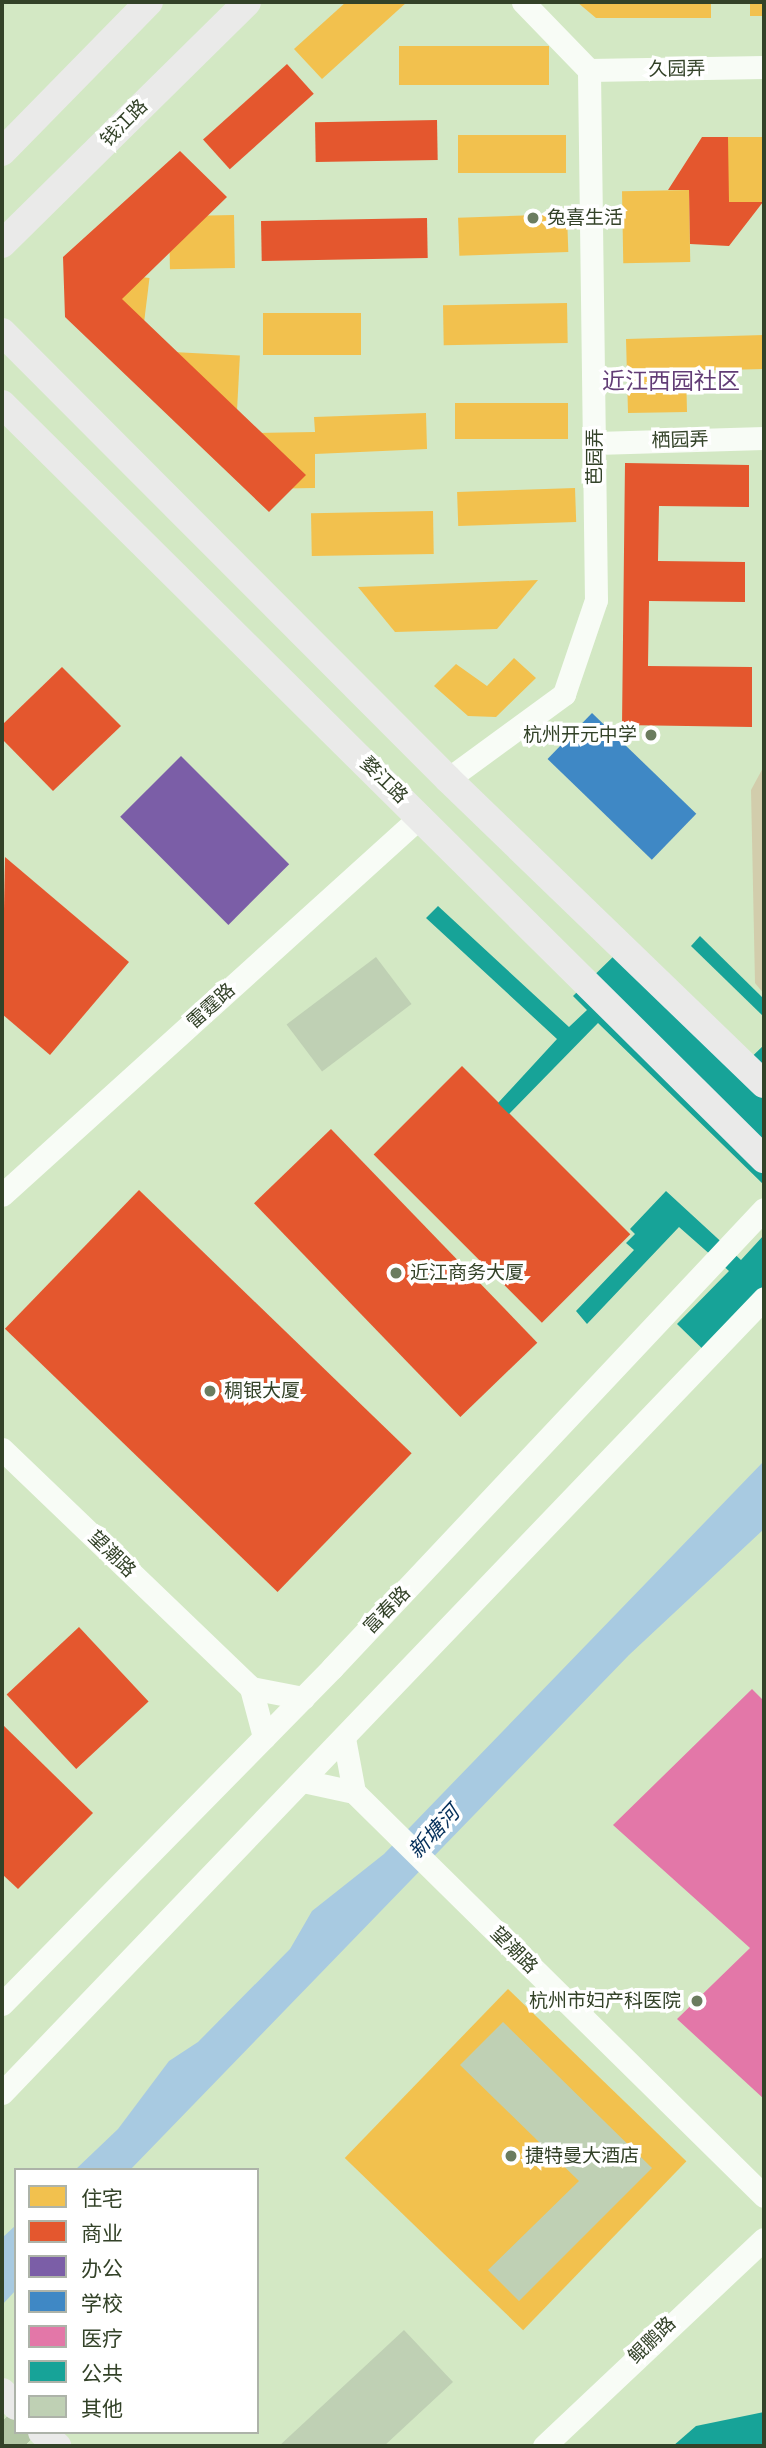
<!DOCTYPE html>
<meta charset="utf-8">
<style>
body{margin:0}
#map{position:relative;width:766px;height:2448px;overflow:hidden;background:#d3e8c4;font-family:"Libre Baskerville","Noto Sans SC",serif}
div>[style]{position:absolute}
.green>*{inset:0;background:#d2cdac}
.water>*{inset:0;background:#a8cae1}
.homes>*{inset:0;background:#f2c14e;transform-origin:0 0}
.shops>*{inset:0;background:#e4572e;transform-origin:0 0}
.offices>*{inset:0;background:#7b5ea7;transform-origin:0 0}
.schools>*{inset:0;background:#3f88c5;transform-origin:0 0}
.health>*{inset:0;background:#e377a8}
.public>*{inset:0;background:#17a398}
.building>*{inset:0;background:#bfd0b4;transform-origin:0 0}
.highway-tunnel>*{height:33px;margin-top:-16.5px;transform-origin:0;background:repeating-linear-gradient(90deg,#b3c7a5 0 33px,transparent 0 50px)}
.minor>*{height:23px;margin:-11.5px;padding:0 11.5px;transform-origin:11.5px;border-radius:11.5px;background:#f8fcf6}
.major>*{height:28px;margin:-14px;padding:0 14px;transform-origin:14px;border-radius:14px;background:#eaeae9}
.dots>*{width:19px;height:19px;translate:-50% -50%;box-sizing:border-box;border:4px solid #fff;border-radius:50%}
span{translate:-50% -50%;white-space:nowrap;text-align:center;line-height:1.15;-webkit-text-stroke:7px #fff;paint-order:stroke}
.street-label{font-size:19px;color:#334228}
.poi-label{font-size:19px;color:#334228}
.left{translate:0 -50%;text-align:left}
.right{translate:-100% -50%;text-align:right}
.water-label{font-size:21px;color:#042f5a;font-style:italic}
.quarter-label{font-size:23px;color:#623d76}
.frame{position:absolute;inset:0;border:4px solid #334228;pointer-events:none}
.legend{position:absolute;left:14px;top:2168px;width:245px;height:266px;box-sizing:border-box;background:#fff;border:2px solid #adb3a9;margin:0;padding:9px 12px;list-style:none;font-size:21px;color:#334228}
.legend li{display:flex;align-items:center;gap:14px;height:35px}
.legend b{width:35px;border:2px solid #adb3a9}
</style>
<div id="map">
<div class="green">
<div style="clip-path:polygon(764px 766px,764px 994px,755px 983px,751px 790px)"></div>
</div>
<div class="water">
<div style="clip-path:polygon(764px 1461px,764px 1529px,629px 1655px,130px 2170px,75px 2170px,118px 2129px,169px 2061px,198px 2042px,290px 1949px,312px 1911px,384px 1854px)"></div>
<div style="clip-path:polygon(16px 2225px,16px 2290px,2px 2305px,2px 2238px)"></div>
</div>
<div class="homes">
<div style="clip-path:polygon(346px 2px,407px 2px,322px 79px,294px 49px)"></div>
<div style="clip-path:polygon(577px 2px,711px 2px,711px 18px,596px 18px)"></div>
<div style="left:750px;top:2px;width:14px;height:14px"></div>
<div style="left:549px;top:46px;width:39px;height:150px;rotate:90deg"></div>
<div style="left:566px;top:135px;width:38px;height:108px;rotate:90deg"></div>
<div style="left:728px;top:137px;width:36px;height:65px"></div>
<div style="left:689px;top:190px;width:72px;height:67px;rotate:89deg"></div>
<div style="left:567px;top:214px;width:38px;height:109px;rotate:88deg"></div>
<div style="left:234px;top:215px;width:53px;height:65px;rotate:89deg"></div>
<div style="left:84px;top:270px;width:66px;height:48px;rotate:7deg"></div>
<div style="left:567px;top:303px;width:40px;height:124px;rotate:89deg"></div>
<div style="left:361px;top:313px;width:42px;height:98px;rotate:90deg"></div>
<div style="clip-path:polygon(764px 335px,764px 369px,686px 371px,687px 412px,628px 413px,626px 339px)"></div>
<div style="left:173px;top:352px;width:67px;height:56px;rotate:3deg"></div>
<div style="left:455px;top:403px;width:113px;height:36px"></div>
<div style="clip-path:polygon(426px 413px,427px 449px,315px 454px,315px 488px,250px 489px,249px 433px,315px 432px,314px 417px)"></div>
<div style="left:575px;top:488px;width:34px;height:118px;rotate:88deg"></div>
<div style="left:433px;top:511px;width:43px;height:122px;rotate:89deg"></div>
<div style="clip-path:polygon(538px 580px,497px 629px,395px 632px,358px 587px)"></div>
<div style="clip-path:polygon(514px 658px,536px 678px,496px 717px,468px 716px,434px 686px,456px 664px,487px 686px)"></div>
<div style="left:508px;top:1989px;width:248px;height:235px;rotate:44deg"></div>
</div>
<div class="shops">
<div style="left:287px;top:64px;width:40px;height:113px;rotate:48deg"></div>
<div style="left:437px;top:120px;width:40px;height:122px;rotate:89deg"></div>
<div style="clip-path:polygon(702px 137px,728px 137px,729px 202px,763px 202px,729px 246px,690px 244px,689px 190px,668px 190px)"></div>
<div style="clip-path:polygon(180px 151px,227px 197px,122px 299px,306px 475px,269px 512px,65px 317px,63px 257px)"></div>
<div style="left:427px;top:218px;width:40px;height:166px;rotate:89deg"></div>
<div style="clip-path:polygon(625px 463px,749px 465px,749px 507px,659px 506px,658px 561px,745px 562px,745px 602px,649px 601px,648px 666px,752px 667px,752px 727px,622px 725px)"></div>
<div style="clip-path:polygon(62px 667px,121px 726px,53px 791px,2px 739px,2px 725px)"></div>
<div style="clip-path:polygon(5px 857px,129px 962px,50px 1055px,2px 1014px)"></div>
<div style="left:462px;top:1066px;width:238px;height:125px;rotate:45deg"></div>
<div style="left:331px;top:1129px;width:297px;height:107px;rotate:46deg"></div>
<div style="left:139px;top:1190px;width:379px;height:193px;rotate:44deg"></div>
<div style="left:79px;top:1627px;width:102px;height:99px;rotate:47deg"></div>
<div style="clip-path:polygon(2px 1724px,93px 1813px,18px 1889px,2px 1874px)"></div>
</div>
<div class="offices">
<div style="left:181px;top:756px;width:153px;height:86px;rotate:45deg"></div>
</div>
<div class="schools">
<div style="left:592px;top:713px;width:145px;height:64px;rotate:44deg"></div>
</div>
<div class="health">
<div style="clip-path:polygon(752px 1689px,764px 1701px,764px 2099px,677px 2019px,750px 1948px,613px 1825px)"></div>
</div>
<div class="public">
<div style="clip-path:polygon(438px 906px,569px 1027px,587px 1010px,573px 996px,621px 949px,739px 1069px,764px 1045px,764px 1063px,749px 1077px,764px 1092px,764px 1185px,598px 1023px,509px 1114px,498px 1103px,557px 1039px,426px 918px)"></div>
<div style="clip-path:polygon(700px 936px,764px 999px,764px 1017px,691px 946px)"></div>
<div style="clip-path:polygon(666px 1191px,741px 1260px,764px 1235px,764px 1314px,717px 1363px,677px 1324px,729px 1271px,679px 1227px,587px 1324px,576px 1311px,634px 1250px,626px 1243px,635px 1234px,630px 1229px)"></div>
<div style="clip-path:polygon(764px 2412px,764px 2446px,673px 2446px,696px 2426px)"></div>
</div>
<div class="building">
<div style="left:376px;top:957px;width:59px;height:112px;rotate:53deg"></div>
<div style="clip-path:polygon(503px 2022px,652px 2168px,519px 2301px,488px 2270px,579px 2181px,460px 2065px)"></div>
<div style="clip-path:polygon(404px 2330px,453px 2382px,384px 2446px,279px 2446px)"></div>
</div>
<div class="highway-tunnel">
<div style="left:2px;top:2421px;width:35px;rotate:45deg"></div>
</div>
<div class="minor">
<div style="left:523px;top:2px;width:95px;rotate:45.9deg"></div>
<div style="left:589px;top:70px;width:175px;rotate:-1deg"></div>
<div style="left:596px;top:443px;width:168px;rotate:-1.7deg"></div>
<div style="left:448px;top:779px;width:144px;rotate:-36.2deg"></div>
<div style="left:564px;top:694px;width:99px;rotate:-71.2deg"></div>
<div style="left:596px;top:600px;width:530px;rotate:-90.76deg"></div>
<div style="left:2px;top:1195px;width:565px;rotate:-42.13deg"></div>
<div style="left:2px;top:1449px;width:345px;rotate:43.8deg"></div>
<div style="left:251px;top:1688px;width:51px;rotate:75.1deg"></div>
<div style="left:251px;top:1688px;width:53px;rotate:10.9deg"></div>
<div style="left:344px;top:1738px;width:55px;rotate:79.5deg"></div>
<div style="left:303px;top:1781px;width:52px;rotate:12.2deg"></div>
<div style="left:354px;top:1792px;width:576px;rotate:44.58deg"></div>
<div style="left:2px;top:2004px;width:471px;rotate:-45.5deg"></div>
<div style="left:332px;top:1668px;width:630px;rotate:-46.74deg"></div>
<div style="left:2px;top:2093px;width:1101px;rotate:-46.21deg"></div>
<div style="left:544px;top:2446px;width:302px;rotate:-43.3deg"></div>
</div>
<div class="major">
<div style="left:2px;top:152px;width:210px;rotate:-45.6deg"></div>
<div style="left:2px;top:244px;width:344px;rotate:-44.6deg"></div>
<div style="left:2px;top:332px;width:631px;rotate:45.06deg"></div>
<div style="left:448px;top:779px;width:439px;rotate:44deg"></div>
<div style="left:2px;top:404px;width:1073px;rotate:44.74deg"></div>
<div style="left:2px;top:2392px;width:20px;rotate:45deg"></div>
<div style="left:42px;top:2432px;width:21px;rotate:43deg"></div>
</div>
<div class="dots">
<div style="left:533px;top:218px;background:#6b7c5f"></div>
<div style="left:651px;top:735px;background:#6b7c5f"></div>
<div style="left:396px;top:1273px;background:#6b7c5f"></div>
<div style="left:210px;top:1391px;background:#6b7c5f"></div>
<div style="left:697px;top:2001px;background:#6b7c5f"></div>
<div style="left:511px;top:2156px;background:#6b7c5f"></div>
</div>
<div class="street-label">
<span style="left:677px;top:69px;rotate:-1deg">久园弄</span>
<span style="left:124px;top:123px;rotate:-45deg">钱江路</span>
<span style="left:680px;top:440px;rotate:-2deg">栖园弄</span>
<span style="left:595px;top:457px;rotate:-90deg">芭园弄</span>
<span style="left:384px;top:780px;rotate:44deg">婺江路</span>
<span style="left:211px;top:1006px;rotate:-42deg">雷霆路</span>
<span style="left:112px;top:1554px;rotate:44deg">望潮路</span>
<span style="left:387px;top:1610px;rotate:-46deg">富春路</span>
<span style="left:514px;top:1950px;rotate:45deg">望潮路</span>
<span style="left:652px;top:2340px;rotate:-44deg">鲲鹏路</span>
</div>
<div class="poi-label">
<span class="left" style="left:547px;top:218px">兔喜生活</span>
<span class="right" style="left:637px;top:735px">杭州开元中学</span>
<span class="left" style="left:410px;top:1273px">近江商务大厦</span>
<span class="left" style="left:224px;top:1391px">稠银大厦</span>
<span class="right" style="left:681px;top:2001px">杭州市妇产科医院</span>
<span class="left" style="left:525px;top:2156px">捷特曼大酒店</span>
</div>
<div class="water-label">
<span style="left:434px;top:1832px;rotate:-47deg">新塘河</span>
</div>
<div class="quarter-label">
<span style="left:671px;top:381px">近江西园社区</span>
</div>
<div class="frame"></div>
<ul class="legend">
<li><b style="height:19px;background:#f2c14e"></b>住宅</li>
<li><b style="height:19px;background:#e4572e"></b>商业</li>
<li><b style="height:19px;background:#7b5ea7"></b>办公</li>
<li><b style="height:19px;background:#3f88c5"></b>学校</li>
<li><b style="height:19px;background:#e377a8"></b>医疗</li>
<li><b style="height:19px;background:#17a398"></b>公共</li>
<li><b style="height:19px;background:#bfd0b4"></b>其他</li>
</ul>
</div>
